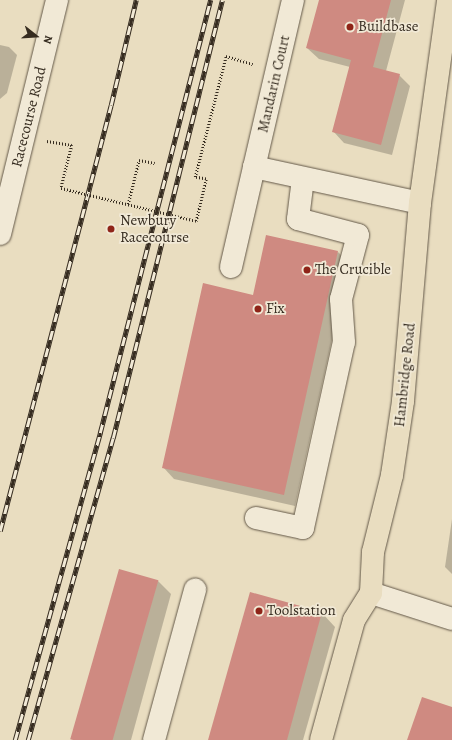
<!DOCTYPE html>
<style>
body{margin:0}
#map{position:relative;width:452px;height:740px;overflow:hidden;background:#e9ddc0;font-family:Alegreya,serif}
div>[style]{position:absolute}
.shadow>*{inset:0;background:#0003}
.building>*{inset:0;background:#cf8a81;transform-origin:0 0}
.path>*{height:2.5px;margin-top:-1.25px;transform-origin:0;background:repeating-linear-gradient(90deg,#362c20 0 1px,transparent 0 3px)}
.roads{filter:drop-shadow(0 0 1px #635848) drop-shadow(0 0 1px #635848)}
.minor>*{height:22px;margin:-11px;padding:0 11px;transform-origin:11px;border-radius:11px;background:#f1e9d6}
.major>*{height:22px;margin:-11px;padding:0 11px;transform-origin:11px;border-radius:11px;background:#e9ddc0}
.rail>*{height:4.5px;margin-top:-2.25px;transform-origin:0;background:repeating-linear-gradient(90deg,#f1e9d6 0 9px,#362c20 0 18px);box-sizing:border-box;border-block:1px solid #362c20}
.path-bridge>*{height:2.5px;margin-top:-1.25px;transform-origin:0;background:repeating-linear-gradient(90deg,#362c20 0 1px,transparent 0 3px)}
.dots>*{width:11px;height:11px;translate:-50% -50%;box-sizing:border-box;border:2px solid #f1e9d6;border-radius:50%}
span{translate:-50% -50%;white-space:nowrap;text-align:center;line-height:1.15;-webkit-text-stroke:3.5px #f1e9d6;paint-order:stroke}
.poi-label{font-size:15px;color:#362c20}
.left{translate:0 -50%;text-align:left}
.street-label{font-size:15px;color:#362c20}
.north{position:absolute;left:16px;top:16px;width:40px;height:40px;-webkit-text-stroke:3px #f1e9d6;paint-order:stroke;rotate:107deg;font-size:11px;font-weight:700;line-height:16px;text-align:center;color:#362c20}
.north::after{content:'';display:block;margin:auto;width:14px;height:18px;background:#362c20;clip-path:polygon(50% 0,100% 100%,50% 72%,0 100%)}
</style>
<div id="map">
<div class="shadow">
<div style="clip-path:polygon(320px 0,405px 0,386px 71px,399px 75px,410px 86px,392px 155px,344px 143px,333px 131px,350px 67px,319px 59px,307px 48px)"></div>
<div style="clip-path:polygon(0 45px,9px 47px,17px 55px,7px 93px,0 99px)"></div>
<div style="clip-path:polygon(338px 252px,349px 263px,295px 506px,174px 479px,163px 467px,254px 296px)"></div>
<div style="clip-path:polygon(452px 519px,452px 574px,445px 567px)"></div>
<div style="clip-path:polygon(158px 581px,171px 594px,131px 740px,74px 740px)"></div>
<div style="clip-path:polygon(322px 613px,335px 627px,303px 740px,209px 740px)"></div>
</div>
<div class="building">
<div style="clip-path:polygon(319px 0,391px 0,373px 67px,400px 74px,381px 145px,332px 132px,351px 60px,306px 48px)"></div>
<div style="clip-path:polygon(266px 235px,338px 251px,284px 495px,162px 468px,203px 283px,253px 295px)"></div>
<div style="left:119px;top:569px;width:41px;height:177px;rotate:16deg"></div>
<div style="clip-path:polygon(250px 592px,322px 612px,287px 740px,208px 740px)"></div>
<div style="clip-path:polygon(422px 697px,452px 707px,452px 740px,407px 740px)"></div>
</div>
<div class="path">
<div style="left:47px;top:141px;width:25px;rotate:9deg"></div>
<div style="left:72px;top:145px;width:44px;rotate:104.3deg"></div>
<div style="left:128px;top:204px;width:45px;rotate:-76deg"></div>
<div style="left:139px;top:160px;width:16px;rotate:11deg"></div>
<div style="left:196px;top:221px;width:43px;rotate:-76.6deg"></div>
<div style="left:206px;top:179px;width:11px;rotate:-170deg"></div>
<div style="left:195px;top:177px;width:125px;rotate:-75.6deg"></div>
<div style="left:226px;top:56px;width:28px;rotate:17deg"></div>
</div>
<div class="roads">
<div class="minor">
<div style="left:293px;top:0;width:171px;rotate:103.1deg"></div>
<div style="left:254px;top:167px;width:170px;rotate:12.2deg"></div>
<div style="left:0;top:234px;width:241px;rotate:-76.3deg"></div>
<div style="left:231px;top:267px;width:103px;rotate:-77deg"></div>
<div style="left:256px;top:518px;width:48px;rotate:12deg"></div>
<div style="left:303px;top:528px;width:190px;rotate:-77.6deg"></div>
<div style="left:344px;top:342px;width:43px;rotate:-94deg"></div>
<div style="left:341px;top:299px;width:66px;rotate:-75.1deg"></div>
<div style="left:358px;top:235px;width:62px;rotate:-165.1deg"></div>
<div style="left:298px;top:219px;width:41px;rotate:-83deg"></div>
<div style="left:371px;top:593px;width:85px;rotate:17.8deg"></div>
<div style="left:154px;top:740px;width:156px;rotate:-74.7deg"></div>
</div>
<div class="major">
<div style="left:321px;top:740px;width:124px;rotate:-74.6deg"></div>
<div style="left:354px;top:620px;width:32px;rotate:-58deg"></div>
<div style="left:371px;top:593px;width:41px;rotate:-87.2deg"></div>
<div style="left:373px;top:552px;width:79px;rotate:-76.1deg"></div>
<div style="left:392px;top:475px;width:75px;rotate:-81.5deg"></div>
<div style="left:403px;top:401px;width:199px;rotate:-85.1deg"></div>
<div style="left:420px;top:203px;width:205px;rotate:-82.1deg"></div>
</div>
</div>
<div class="rail">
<div style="left:0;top:531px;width:440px;rotate:-75.4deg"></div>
<div style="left:111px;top:105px;width:108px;rotate:-76.6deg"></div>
<div style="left:15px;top:740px;width:319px;rotate:-74.5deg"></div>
<div style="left:100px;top:433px;width:447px;rotate:-75.7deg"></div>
<div style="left:28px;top:740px;width:314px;rotate:-74.3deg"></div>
<div style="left:113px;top:438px;width:451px;rotate:-76deg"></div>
</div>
<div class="path-bridge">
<div style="left:61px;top:188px;width:139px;rotate:13.7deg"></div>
</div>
<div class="dots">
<div style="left:350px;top:27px;background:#8f2418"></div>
<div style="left:111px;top:229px;background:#8f2418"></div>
<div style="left:307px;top:270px;background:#8f2418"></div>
<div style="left:258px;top:309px;background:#8f2418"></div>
<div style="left:259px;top:611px;background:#8f2418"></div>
</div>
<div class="poi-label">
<span class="left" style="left:358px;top:27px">Buildbase</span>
<span class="left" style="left:120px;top:229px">Newbury<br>Racecourse</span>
<span class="left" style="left:315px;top:270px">The Crucible</span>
<span class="left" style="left:266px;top:309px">Fix</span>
<span class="left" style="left:267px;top:611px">Toolstation</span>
</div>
<div class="street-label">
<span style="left:274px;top:84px;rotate:-77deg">Mandarin Court</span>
<span style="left:29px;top:117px;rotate:-76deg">Racecourse Road</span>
<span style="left:405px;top:375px;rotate:-84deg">Hambridge Road</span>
</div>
<div class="north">N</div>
</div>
